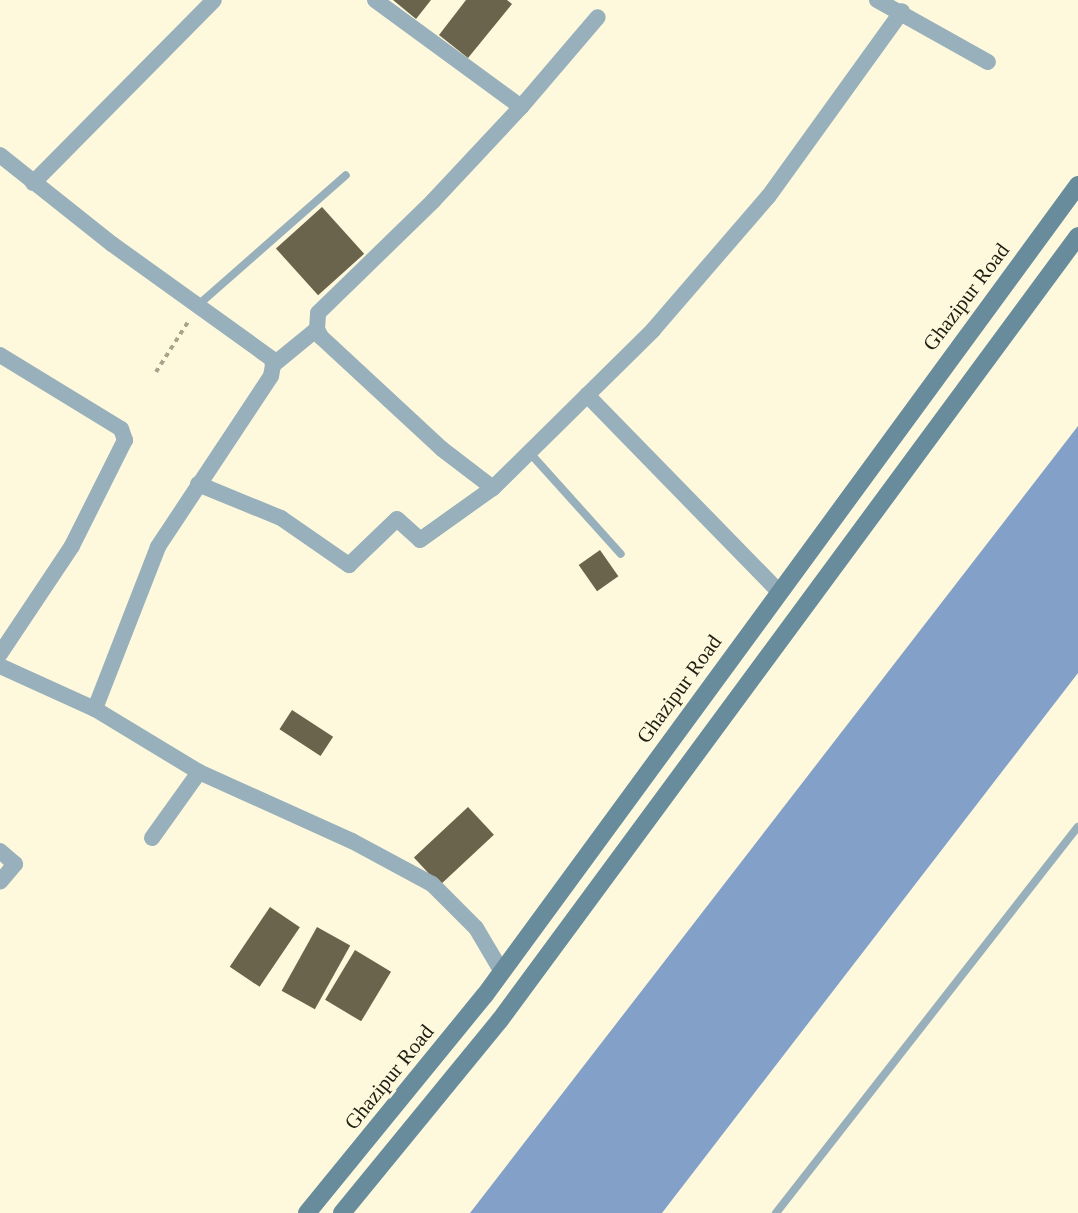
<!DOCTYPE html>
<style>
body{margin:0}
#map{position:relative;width:1078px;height:1213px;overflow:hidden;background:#fef9dc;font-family:"Times New Roman",serif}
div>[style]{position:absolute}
.water>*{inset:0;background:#83a0c9}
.building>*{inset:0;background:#69644b;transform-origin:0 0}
.path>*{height:4px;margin-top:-2px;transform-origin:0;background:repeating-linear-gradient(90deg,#a7a38d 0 4.5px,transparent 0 9px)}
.service>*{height:8px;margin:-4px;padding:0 4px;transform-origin:4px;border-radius:4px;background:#98b0bb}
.minor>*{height:16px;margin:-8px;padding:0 8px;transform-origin:8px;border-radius:8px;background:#98b0bb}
.secondary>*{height:18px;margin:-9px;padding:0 9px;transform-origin:9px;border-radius:9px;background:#698c9d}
span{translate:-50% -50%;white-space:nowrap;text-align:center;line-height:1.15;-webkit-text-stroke:6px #fef9dc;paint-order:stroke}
.street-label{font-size:21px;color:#1e1d12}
</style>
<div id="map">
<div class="water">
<div style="clip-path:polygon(1078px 426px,1078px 673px,662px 1213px,470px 1213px)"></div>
</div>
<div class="building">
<div style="clip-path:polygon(393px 0,431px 0,416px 19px)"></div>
<div style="clip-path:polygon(466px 0,507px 0,512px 4px,468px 58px,439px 35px)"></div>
<div style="left:322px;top:207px;width:63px;height:62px;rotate:48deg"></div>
<div style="left:600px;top:550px;width:32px;height:26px;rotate:55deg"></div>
<div style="left:292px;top:710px;width:49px;height:23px;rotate:33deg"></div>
<div style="left:468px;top:807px;width:38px;height:74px;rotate:47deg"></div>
<div style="left:270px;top:907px;width:36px;height:72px;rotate:34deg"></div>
<div style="left:317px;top:927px;width:38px;height:73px;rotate:29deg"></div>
<div style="left:355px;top:950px;width:42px;height:58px;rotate:31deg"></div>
</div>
<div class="path">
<div style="left:156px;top:372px;width:59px;rotate:-57.4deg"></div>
</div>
<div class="service">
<div style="left:197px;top:306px;width:198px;rotate:-41.3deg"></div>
<div style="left:529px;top:452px;width:137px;rotate:48deg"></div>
<div style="left:776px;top:1213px;width:490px;rotate:-52deg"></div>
</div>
<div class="minor">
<div style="left:375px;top:0;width:181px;rotate:36.2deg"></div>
<div style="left:877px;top:0;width:127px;rotate:29.2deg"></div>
<div style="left:0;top:155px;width:143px;rotate:38.5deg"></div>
<div style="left:112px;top:244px;width:197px;rotate:35.7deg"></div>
<div style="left:272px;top:359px;width:6px;rotate:81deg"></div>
<div style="left:273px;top:365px;width:11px;rotate:100deg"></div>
<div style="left:271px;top:376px;width:205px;rotate:123.5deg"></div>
<div style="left:158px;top:547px;width:174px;rotate:111.3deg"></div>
<div style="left:33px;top:183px;width:257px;rotate:-45.3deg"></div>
<div style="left:0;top:355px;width:142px;rotate:31.4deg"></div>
<div style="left:121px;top:429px;width:12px;rotate:70deg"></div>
<div style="left:125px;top:440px;width:119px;rotate:116.6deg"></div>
<div style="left:72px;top:546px;width:130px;rotate:123.7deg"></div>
<div style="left:273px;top:365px;width:57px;rotate:-39.3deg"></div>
<div style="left:587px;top:395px;width:274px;rotate:45.7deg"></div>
<div style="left:198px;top:484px;width:90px;rotate:22.3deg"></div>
<div style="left:281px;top:518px;width:83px;rotate:34.7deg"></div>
<div style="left:349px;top:565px;width:66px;rotate:-43.8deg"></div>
<div style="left:397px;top:519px;width:31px;rotate:42deg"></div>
<div style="left:420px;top:540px;width:90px;rotate:-35.5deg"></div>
<div style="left:493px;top:488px;width:225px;rotate:-44.6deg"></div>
<div style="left:653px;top:330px;width:176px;rotate:-49.2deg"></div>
<div style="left:768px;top:197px;width:229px;rotate:-54.2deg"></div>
<div style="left:493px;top:488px;width:64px;rotate:-142.6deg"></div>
<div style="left:442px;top:449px;width:165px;rotate:-137.2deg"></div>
<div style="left:321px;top:337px;width:9px;rotate:-117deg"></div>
<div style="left:317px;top:329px;width:16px;rotate:-86deg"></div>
<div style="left:318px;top:313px;width:161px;rotate:-44.2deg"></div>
<div style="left:433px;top:201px;width:129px;rotate:-46.9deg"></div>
<div style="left:521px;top:107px;width:118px;rotate:-49.5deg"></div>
<div style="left:0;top:666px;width:104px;rotate:24.4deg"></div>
<div style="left:95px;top:709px;width:122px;rotate:31.2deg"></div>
<div style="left:199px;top:772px;width:168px;rotate:24.3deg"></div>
<div style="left:352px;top:841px;width:91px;rotate:28.3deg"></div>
<div style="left:432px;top:884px;width:62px;rotate:45deg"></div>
<div style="left:476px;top:928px;width:51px;rotate:59.4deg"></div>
<div style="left:152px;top:838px;width:81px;rotate:-54.5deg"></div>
<div style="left:0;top:851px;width:20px;rotate:41deg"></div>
<div style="left:15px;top:864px;width:23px;rotate:130deg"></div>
</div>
<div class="secondary">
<div style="left:307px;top:1213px;width:281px;rotate:-50.8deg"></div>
<div style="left:485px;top:995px;width:1004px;rotate:-53.79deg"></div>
<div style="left:342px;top:1213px;width:249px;rotate:-50.7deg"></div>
<div style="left:500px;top:1020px;width:974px;rotate:-53.6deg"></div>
</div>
<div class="street-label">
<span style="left:966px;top:297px;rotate:-53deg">Ghazipur Road</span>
<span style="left:679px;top:689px;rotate:-54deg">Ghazipur Road</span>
<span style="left:389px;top:1077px;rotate:-51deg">Ghazipur Road</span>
</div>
</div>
